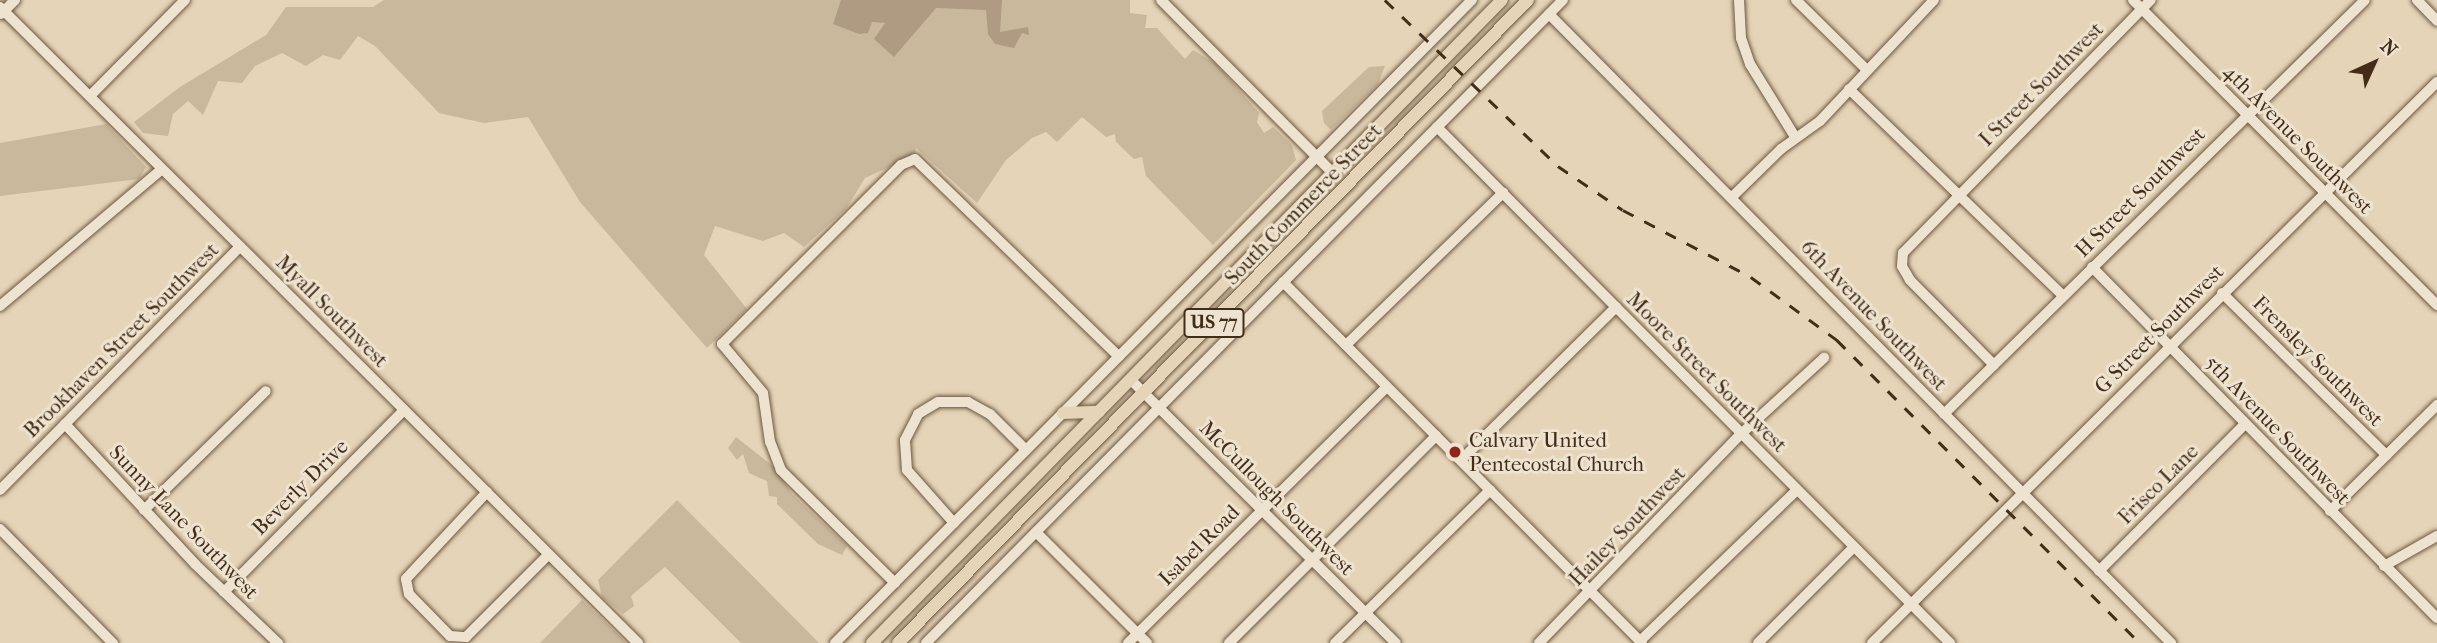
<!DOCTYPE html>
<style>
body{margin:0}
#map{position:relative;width:2437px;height:643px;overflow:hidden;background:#e5d4b7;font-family:"IM FELL French Canon",serif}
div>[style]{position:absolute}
.green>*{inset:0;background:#c9b89c}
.water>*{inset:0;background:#ae9b81}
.roads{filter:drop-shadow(0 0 2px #6c5740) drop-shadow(0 0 2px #6c5740)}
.minor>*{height:10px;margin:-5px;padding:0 5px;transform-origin:5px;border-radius:5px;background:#eee3d0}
.major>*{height:12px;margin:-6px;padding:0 6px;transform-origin:6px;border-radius:6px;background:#e5d4b7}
.rail>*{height:2.5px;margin-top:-1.25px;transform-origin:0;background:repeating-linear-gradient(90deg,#432d19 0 12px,transparent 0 24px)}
.dots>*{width:19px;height:19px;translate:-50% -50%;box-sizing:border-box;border:4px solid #eee3d0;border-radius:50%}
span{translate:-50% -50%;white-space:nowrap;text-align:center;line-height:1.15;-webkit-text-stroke:6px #eee3d0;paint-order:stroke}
.shield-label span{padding:2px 5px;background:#eee3d0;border:2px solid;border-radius:5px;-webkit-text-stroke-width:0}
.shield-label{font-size:19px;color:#432d19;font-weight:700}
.street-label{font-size:21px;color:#432d19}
.poi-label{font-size:21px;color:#432d19}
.left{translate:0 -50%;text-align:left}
.north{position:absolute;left:2339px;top:28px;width:70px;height:70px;-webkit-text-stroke:5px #eee3d0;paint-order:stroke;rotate:45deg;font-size:19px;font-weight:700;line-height:28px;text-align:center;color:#432d19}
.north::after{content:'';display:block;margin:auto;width:24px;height:32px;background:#432d19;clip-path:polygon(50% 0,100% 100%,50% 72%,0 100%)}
</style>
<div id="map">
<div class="green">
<div style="clip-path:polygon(384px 0,1130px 0,1130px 13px,1147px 15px,1145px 28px,1157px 28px,1185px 59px,1193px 50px,1216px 64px,1259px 113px,1257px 122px,1264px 133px,1273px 127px,1292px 145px,1296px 160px,1213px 245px,1146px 176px,1142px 157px,1134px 159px,1116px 142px,1115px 134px,1106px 137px,1082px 117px,1057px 142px,1046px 132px,1032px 138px,1006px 160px,977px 203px,916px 148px,915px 155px,865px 178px,846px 209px,804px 247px,784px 233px,763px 241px,715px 226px,704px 255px,747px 309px,707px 348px,580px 202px,528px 117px,484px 123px,439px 113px,375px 46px,358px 36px,340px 60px,323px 55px,306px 66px,282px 53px,255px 66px,242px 83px,218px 81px,203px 115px,188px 101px,173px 114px,168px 136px,143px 133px,134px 122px,180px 87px,266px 35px,286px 7px,373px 7px)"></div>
<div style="clip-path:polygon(1385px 66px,1378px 84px,1331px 130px,1324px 123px,1322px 111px,1369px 67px)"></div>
<div style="clip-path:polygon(106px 124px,146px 167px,139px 179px,0 196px,0 143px)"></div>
<div style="clip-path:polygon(736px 437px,774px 467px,792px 494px,847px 546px,842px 555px,818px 544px,777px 504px,777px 497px,769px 496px,767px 481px,749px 473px,743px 454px,737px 460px,728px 448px)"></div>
<div style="clip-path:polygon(677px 500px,819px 643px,741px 643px,665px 567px,631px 596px,634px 606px,623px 614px,602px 597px,598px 580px)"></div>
<div style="clip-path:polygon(582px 600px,627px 643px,540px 643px)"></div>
</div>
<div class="water">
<div style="clip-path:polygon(841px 0,1002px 0,1000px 32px,1028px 27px,1029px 35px,1022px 33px,1014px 48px,995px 44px,988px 34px,986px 10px,936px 8px,894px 57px,874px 39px,885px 23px,872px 22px,868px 33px,859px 34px,833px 24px)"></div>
</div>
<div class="roads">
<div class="minor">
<div style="left:1161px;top:0;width:245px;rotate:45.2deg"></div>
<div style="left:1739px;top:0;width:38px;rotate:87deg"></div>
<div style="left:1741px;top:38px;width:28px;rotate:71deg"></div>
<div style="left:1750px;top:64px;width:86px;rotate:58.3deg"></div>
<div style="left:1796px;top:0;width:100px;rotate:44.6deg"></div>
<div style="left:2133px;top:0;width:431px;rotate:45.1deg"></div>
<div style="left:2417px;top:0;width:29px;rotate:46deg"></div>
<div style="left:0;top:7px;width:901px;rotate:44.91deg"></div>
<div style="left:1px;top:14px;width:20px;rotate:-45deg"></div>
<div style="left:1549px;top:14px;width:885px;rotate:45.32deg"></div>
<div style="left:1849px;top:89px;width:298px;rotate:44deg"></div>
<div style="left:90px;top:96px;width:135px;rotate:-45.3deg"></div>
<div style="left:1437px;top:127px;width:728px;rotate:45.17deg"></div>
<div style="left:1732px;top:197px;width:69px;rotate:-44.4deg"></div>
<div style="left:1781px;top:149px;width:48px;rotate:-35.7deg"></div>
<div style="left:1820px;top:121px;width:166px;rotate:-46.7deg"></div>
<div style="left:2092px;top:267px;width:492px;rotate:45.5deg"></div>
<div style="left:1283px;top:282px;width:509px;rotate:45.16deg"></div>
<div style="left:2222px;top:293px;width:231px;rotate:44.6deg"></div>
<div style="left:0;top:306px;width:212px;rotate:-40.2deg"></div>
<div style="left:1346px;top:345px;width:219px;rotate:-44.1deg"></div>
<div style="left:1994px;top:365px;width:120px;rotate:-134.7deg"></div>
<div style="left:1910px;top:280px;width:16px;rotate:-120deg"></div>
<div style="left:1902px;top:266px;width:13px;rotate:-86deg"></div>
<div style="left:1903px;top:253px;width:354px;rotate:-45.6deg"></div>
<div style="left:1131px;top:380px;width:373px;rotate:44.8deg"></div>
<div style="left:1944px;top:414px;width:590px;rotate:-44.52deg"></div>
<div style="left:65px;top:424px;width:191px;rotate:47.1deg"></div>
<div style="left:195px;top:564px;width:115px;rotate:43.6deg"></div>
<div style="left:1461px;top:460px;width:218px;rotate:-44.6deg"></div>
<div style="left:0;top:490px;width:342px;rotate:-45.4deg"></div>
<div style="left:487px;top:492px;width:119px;rotate:133deg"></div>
<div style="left:406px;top:579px;width:15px;rotate:79deg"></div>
<div style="left:409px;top:594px;width:59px;rotate:45.7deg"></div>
<div style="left:450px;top:636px;width:16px;rotate:4deg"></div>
<div style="left:466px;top:637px;width:117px;rotate:-45deg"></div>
<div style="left:144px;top:510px;width:170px;rotate:-44.3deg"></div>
<div style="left:2330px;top:511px;width:151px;rotate:-44.7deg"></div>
<div style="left:954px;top:523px;width:71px;rotate:-131.6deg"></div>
<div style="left:907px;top:470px;width:30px;rotate:-94deg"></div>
<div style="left:905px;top:440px;width:29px;rotate:-63deg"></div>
<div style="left:918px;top:414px;width:23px;rotate:-31deg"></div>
<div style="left:938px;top:402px;width:30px"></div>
<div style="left:968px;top:402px;width:25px;rotate:29deg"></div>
<div style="left:990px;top:414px;width:51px;rotate:45deg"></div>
<div style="left:0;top:529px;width:161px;rotate:45.3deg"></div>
<div style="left:1036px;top:532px;width:157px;rotate:45deg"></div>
<div style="left:2384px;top:566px;width:61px;rotate:-29.5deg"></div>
<div style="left:2099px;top:571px;width:207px;rotate:-45.2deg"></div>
<div style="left:895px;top:583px;width:161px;rotate:-135.3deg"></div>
<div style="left:781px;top:470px;width:30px;rotate:-111deg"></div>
<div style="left:770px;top:442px;width:49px;rotate:-98.1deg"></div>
<div style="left:763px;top:393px;width:64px;rotate:-129.9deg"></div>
<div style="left:722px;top:344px;width:253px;rotate:-45deg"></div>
<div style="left:901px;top:165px;width:15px;rotate:-23deg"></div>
<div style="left:915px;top:159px;width:284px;rotate:44.1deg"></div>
<div style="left:224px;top:592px;width:256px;rotate:-45.3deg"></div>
<div style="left:1640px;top:641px;width:218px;rotate:-43.9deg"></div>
<div style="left:835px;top:643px;width:905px;rotate:-45.27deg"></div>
<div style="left:926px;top:643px;width:905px;rotate:-45.27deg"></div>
<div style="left:1128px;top:643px;width:364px;rotate:-44.7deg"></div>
<div style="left:1229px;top:643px;width:293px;rotate:-45deg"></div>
<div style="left:1335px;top:643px;width:218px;rotate:-44.6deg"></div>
<div style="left:1539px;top:643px;width:291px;rotate:-46deg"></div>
<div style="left:1741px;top:434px;width:113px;rotate:-42.5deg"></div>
<div style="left:1758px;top:643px;width:136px;rotate:-45deg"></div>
<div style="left:1872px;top:643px;width:796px;rotate:-44.8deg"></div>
</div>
<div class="major">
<div style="left:1063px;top:413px;width:36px;rotate:-2deg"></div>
<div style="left:872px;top:643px;width:900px;rotate:-45.59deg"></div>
<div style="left:898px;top:643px;width:900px;rotate:-45.59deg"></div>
</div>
</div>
<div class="rail">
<div style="left:1385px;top:0;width:240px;rotate:43.8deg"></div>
<div style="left:1558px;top:166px;width:78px;rotate:34.1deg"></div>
<div style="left:1623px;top:210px;width:144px;rotate:27.6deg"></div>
<div style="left:1751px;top:277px;width:107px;rotate:36.2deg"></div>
<div style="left:1837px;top:340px;width:429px;rotate:45deg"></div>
</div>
<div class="dots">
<div style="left:1455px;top:452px;background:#8f2418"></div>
</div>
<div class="shield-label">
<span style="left:1214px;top:323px">US 77</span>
</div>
<div class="street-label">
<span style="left:2041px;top:84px;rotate:-45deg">I Street Southwest</span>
<span style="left:2298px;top:139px;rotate:45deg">4th Avenue Southwest</span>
<span style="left:2140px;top:192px;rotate:-45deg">H Street Southwest</span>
<span style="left:1303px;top:204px;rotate:-46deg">South Commerce Street</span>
<span style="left:332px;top:311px;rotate:45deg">Myall Southwest</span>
<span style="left:1874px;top:315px;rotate:46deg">6th Avenue Southwest</span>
<span style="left:2159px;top:329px;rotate:-45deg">G Street Southwest</span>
<span style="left:121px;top:340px;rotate:-45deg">Brookhaven Street Southwest</span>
<span style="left:2318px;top:361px;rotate:45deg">Frensley Southwest</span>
<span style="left:1707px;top:372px;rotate:45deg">Moore Street Southwest</span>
<span style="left:2278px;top:430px;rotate:46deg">5th Avenue Southwest</span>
<span style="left:2158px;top:484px;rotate:-45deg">Frisco Lane</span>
<span style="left:300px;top:487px;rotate:-45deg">Beverly Drive</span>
<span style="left:1277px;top:498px;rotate:45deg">McCullough Southwest</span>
<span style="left:184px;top:522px;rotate:46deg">Sunny Lane Southwest</span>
<span style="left:1627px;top:526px;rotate:-46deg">Hailey Southwest</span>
<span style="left:1199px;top:545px;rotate:-45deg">Isabel Road</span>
</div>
<div class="poi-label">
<span class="left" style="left:1469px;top:452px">Calvary United<br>Pentecostal Church</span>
</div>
<div class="north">N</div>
</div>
